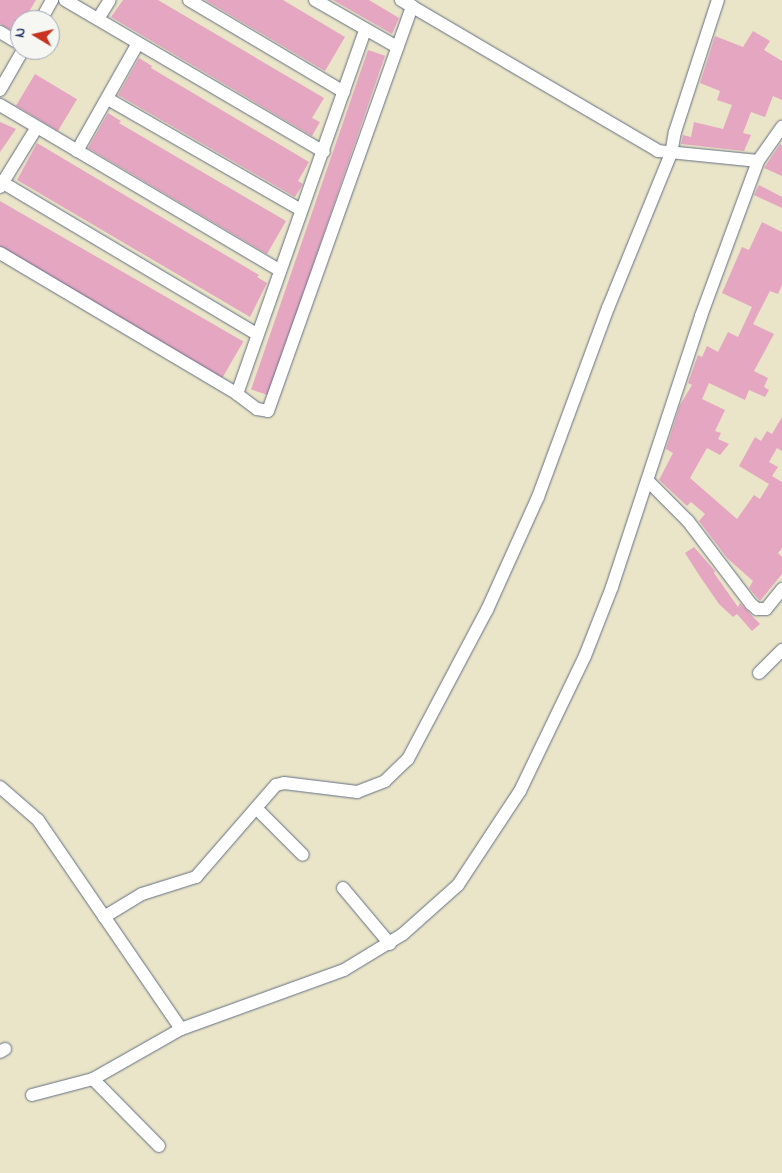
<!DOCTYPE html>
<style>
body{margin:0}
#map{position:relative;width:782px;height:1173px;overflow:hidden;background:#eae5c8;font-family:"Indie Flower",sans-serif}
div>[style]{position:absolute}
.building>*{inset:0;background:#e5a6c2;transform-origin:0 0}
.roads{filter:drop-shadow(0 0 1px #636f83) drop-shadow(0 0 1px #636f83)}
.minor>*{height:12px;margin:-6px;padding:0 6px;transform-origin:6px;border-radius:6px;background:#fff}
span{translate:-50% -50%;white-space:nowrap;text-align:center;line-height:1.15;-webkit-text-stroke:4.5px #f6f6f2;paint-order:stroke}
.north{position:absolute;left:10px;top:10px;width:50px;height:50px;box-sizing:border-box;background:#f6f6f2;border:1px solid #9ea6b7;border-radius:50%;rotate:279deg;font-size:14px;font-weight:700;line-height:20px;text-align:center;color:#1b2f5e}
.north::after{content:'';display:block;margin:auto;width:18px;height:22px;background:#c8321e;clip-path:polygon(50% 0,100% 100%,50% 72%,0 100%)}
</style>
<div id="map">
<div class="building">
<div style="clip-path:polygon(0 0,36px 0,24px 20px,20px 20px,17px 33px,0 24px)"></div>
<div style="clip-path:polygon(123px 0,158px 0,324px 98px,312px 118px,320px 122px,312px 136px,111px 17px)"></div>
<div style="clip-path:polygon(205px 0,283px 0,345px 37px,325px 71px)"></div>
<div style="clip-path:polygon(333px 0,369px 0,399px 18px,392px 34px)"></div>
<div style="clip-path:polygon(753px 31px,770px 41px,764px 50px,782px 61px,782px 100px,773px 96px,765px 117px,751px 112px,743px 133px,751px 135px,744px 151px,681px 144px,683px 135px,691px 137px,694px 122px,723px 129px,732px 105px,717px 100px,720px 91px,700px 83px,715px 36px,743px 47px)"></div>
<div style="left:368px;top:50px;width:18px;height:359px;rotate:19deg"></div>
<div style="clip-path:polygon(139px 58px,152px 66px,151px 68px,309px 162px,298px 181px,303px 184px,295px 197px,118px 95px)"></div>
<div style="left:35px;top:74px;width:49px;height:37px;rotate:31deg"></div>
<div style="clip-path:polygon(108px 113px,121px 121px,119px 123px,286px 221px,267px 254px,88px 148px)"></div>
<div style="clip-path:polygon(0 122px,16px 129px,0 152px)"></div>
<div style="clip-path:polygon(37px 143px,259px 275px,257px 277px,267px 283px,250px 317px,17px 180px)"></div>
<div style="clip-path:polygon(780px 144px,782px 145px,782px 176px,764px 168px)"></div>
<div style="clip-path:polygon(759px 185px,782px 197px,782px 208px,754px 195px)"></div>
<div style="left:0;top:201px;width:281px;height:44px;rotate:30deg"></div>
<div style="clip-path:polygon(762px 222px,782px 232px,782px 285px,778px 294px,770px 291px,753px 324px,774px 334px,754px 371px,768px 378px,764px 387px,769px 390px,765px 397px,749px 390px,745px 400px,709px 383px,702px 399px,725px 410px,715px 431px,721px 433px,718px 439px,729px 444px,720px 455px,707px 448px,690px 478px,737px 519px,754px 495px,760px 499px,769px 484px,739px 466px,755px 437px,761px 441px,767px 431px,772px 434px,782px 417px,782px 451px,777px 448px,769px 462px,778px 467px,772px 476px,782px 482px,782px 548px,778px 553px,782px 557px,782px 574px,760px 601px,749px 588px,753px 581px,727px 558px,699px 521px,705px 514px,691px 502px,687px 506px,659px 480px,673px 453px,666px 449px,680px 405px,692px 385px,688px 383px,698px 355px,702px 357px,707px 346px,718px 352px,728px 332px,738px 337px,752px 307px,722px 293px,742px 247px,749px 250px)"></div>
<div style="clip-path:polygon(694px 547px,715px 571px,714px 573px,738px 607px,740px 603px,760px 624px,752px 631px,737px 614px,733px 617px,719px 604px,701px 578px,685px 553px)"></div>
</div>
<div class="roads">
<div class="minor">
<div style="left:65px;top:0;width:300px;rotate:30.4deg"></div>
<div style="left:189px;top:0;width:180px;rotate:30.7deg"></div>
<div style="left:315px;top:0;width:95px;rotate:29.8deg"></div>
<div style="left:401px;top:0;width:298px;rotate:30.4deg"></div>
<div style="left:658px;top:151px;width:100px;rotate:5.7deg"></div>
<div style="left:98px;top:19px;width:22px;rotate:-58deg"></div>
<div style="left:41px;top:20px;width:23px;rotate:-61deg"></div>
<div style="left:0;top:32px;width:23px;rotate:31deg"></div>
<div style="left:0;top:90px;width:46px;rotate:-60.1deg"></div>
<div style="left:108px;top:99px;width:223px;rotate:29.9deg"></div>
<div style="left:0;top:105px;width:324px;rotate:30.6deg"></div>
<div style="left:77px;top:151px;width:122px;rotate:-60.5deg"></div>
<div style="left:0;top:181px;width:299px;rotate:30.8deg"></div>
<div style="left:0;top:187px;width:70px;rotate:-58.3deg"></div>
<div style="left:0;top:253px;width:276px;rotate:30.7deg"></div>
<div style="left:237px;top:394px;width:25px;rotate:37deg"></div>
<div style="left:257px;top:409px;width:11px;rotate:10deg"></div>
<div style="left:268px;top:411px;width:430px;rotate:-70.4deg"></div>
<div style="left:237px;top:394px;width:385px;rotate:-70.6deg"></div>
<div style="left:649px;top:482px;width:55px;rotate:45deg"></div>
<div style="left:688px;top:521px;width:104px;rotate:52.8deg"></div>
<div style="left:751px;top:604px;width:8px;rotate:40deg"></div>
<div style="left:757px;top:609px;width:9px"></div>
<div style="left:766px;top:609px;width:26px;rotate:-51deg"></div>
<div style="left:759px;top:673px;width:33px;rotate:-45deg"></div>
<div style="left:0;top:787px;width:50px;rotate:41deg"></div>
<div style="left:38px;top:820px;width:253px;rotate:55.6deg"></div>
<div style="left:256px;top:808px;width:66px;rotate:45deg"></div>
<div style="left:343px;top:888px;width:73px;rotate:50deg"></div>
<div style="left:104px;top:917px;width:44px;rotate:-31.2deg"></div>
<div style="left:142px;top:894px;width:57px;rotate:-17.5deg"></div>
<div style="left:196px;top:877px;width:122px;rotate:-49deg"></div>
<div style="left:276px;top:785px;width:8px;rotate:-14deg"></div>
<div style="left:284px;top:783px;width:74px;rotate:7deg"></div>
<div style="left:357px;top:792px;width:30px;rotate:-21deg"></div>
<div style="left:385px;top:781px;width:32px;rotate:-44deg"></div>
<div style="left:408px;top:759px;width:169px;rotate:-62.1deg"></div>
<div style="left:487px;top:610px;width:124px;rotate:-65.7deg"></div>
<div style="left:538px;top:497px;width:202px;rotate:-69.7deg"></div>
<div style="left:608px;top:308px;width:166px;rotate:-67.8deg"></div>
<div style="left:671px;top:154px;width:22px;rotate:-80deg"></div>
<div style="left:675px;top:132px;width:139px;rotate:-72deg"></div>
<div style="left:0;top:1052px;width:6px;rotate:-31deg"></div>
<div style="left:93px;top:1079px;width:94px;rotate:45.4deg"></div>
<div style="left:32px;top:1095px;width:63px;rotate:-14.7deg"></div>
<div style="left:93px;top:1079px;width:101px;rotate:-29.6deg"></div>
<div style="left:181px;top:1029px;width:173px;rotate:-19.9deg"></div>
<div style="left:344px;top:970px;width:69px;rotate:-31.4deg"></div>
<div style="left:403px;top:934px;width:74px;rotate:-41.7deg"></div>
<div style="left:458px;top:885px;width:113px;rotate:-56.6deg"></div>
<div style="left:520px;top:791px;width:150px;rotate:-64.3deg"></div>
<div style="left:585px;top:656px;width:74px;rotate:-68.6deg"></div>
<div style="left:612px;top:587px;width:285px;rotate:-71.8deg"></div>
<div style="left:701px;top:316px;width:165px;rotate:-69.8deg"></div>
<div style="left:758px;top:161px;width:42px;rotate:-54.8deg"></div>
</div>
</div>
<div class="north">N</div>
</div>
